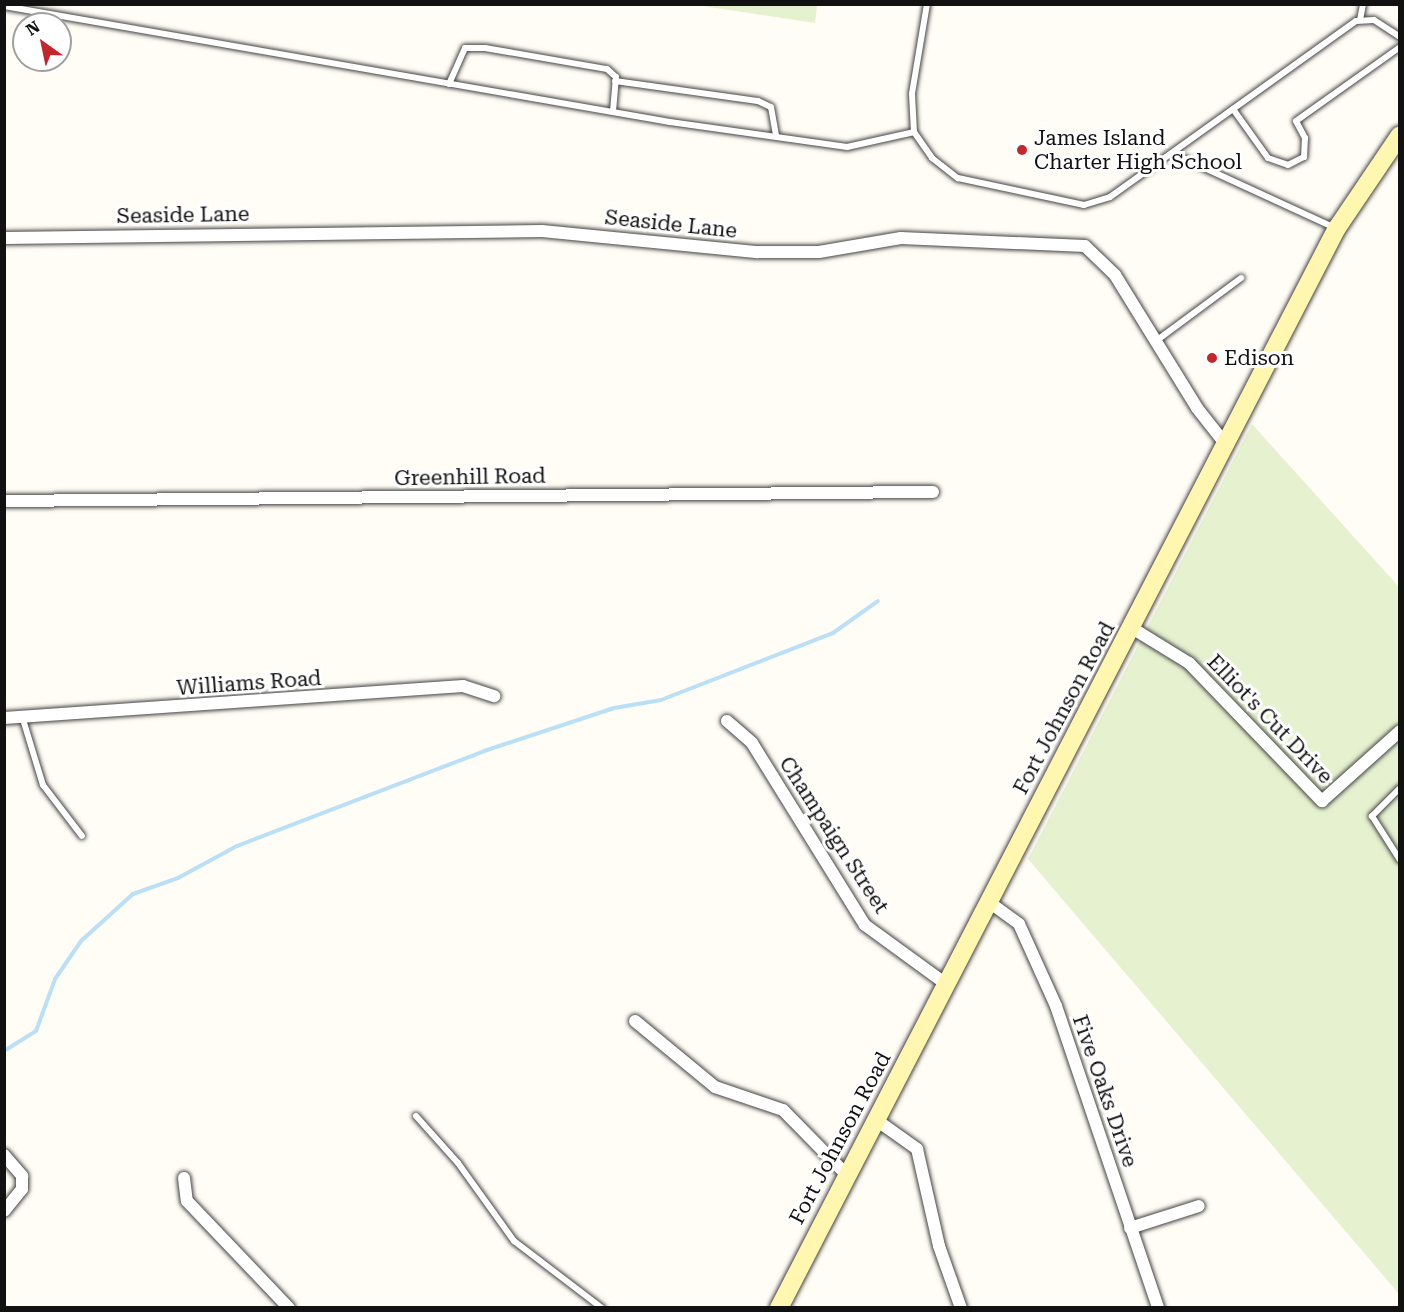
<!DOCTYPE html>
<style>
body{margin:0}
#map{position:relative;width:1404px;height:1312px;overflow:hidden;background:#fffdf5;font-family:"Roboto Serif",serif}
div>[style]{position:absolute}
.pitch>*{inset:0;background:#e6f2cf}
.stream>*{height:4px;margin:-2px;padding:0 2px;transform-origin:2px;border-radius:2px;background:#b9e0f7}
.roads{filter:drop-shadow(0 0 2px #444) drop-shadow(0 0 2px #444)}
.service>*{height:6px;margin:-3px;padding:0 3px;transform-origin:3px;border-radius:3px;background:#fff}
.minor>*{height:12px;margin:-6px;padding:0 6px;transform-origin:6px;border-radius:6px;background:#fff}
.secondary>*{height:18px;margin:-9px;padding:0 9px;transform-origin:9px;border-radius:9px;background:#fff6b0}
.dots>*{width:16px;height:16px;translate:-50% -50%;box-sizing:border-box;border:3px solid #fff;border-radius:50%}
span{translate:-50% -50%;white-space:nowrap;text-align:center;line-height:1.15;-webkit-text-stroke:6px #fff;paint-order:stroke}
.poi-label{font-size:21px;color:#111}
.left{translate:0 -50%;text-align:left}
.street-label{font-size:21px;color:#111}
.frame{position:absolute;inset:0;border:6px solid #111;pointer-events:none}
.north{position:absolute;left:12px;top:12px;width:60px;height:60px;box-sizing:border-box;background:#fff;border:2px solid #a0a0a0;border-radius:50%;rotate:327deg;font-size:16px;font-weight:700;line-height:24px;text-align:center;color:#111}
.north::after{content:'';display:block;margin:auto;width:21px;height:27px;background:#c4262e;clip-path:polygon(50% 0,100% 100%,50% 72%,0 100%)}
</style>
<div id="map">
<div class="pitch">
<div style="clip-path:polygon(696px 5px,817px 4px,817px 5px,815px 23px)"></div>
<div style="clip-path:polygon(1252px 424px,1399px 587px,1399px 1294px,1028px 859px)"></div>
</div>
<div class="stream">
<div style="left:4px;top:1051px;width:38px;rotate:-32deg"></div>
<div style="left:36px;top:1031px;width:55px;rotate:-69.9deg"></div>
<div style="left:55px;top:979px;width:46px;rotate:-55.6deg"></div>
<div style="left:81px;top:941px;width:70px;rotate:-42.1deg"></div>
<div style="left:133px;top:894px;width:48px;rotate:-19.6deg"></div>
<div style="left:178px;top:878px;width:67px;rotate:-28.5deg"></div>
<div style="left:237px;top:846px;width:265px;rotate:-21deg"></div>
<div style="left:484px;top:751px;width:137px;rotate:-18.3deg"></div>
<div style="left:614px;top:708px;width:48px;rotate:-9.7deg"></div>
<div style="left:661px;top:700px;width:185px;rotate:-21.3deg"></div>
<div style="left:833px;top:633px;width:55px;rotate:-35.4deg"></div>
</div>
<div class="roads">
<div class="service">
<div style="left:927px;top:4px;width:91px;rotate:99.5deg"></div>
<div style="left:912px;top:94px;width:38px;rotate:87deg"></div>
<div style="left:914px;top:132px;width:32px;rotate:55deg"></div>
<div style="left:932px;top:158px;width:33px;rotate:38deg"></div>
<div style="left:958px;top:178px;width:129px;rotate:12.1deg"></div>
<div style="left:1084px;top:205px;width:27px;rotate:-17deg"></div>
<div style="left:1110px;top:197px;width:302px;rotate:-35.6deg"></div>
<div style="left:1356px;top:21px;width:18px;rotate:-3deg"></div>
<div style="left:1374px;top:20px;width:31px;rotate:33deg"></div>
<div style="left:4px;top:6px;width:676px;rotate:9.88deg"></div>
<div style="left:670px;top:122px;width:179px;rotate:8deg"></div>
<div style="left:847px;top:147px;width:69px;rotate:-12.6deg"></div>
<div style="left:1360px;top:20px;width:16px;rotate:-79deg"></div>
<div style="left:615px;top:81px;width:144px;rotate:8deg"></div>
<div style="left:758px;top:101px;width:14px;rotate:25deg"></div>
<div style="left:771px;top:107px;width:29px;rotate:80deg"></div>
<div style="left:449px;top:84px;width:39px;rotate:-66deg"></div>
<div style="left:465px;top:48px;width:20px"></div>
<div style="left:485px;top:48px;width:124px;rotate:9.8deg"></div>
<div style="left:607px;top:69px;width:12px;rotate:42deg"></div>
<div style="left:616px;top:77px;width:34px;rotate:95deg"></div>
<div style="left:1233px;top:109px;width:60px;rotate:54.5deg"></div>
<div style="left:1268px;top:158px;width:21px;rotate:19deg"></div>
<div style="left:1288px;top:165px;width:18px;rotate:-27deg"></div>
<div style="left:1304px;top:157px;width:19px;rotate:-87deg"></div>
<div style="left:1305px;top:138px;width:19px;rotate:-118deg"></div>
<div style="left:1296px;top:121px;width:128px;rotate:-35.4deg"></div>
<div style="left:1172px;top:153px;width:179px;rotate:24.7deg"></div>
<div style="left:1156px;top:341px;width:106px;rotate:-36.5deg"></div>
<div style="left:22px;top:716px;width:72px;rotate:73.1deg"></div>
<div style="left:43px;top:785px;width:64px;rotate:52.6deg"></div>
<div style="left:1400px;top:788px;width:40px;rotate:135deg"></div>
<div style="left:1372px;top:816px;width:52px;rotate:57.5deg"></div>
<div style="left:416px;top:1116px;width:63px;rotate:48.2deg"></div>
<div style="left:458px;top:1163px;width:96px;rotate:54.3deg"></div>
<div style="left:514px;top:1241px;width:111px;rotate:37.3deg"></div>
</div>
<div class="minor">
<div style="left:4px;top:238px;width:538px;rotate:-0.75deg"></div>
<div style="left:542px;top:231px;width:217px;rotate:5.6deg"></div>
<div style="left:758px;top:252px;width:61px"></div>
<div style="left:819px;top:252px;width:83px;rotate:-9.7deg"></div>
<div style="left:901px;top:238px;width:184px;rotate:2.5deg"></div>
<div style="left:1085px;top:246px;width:42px;rotate:44deg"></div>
<div style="left:1115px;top:275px;width:156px;rotate:58.3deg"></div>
<div style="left:1197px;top:408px;width:48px;rotate:51.7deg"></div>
<div style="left:4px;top:501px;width:929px;rotate:-0.56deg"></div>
<div style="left:1132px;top:628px;width:67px;rotate:31.6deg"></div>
<div style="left:1189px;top:663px;width:192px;rotate:46.1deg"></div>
<div style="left:1322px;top:801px;width:105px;rotate:-41.9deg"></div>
<div style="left:4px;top:718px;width:460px;rotate:-4deg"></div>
<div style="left:463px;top:686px;width:33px;rotate:18deg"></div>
<div style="left:727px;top:721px;width:33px;rotate:41deg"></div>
<div style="left:752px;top:743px;width:214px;rotate:58.2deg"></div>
<div style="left:865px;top:925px;width:100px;rotate:36.1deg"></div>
<div style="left:989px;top:902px;width:37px;rotate:36deg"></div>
<div style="left:1019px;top:924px;width:90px;rotate:65.7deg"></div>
<div style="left:1056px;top:1006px;width:319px;rotate:71.3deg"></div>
<div style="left:635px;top:1021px;width:104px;rotate:39.5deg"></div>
<div style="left:715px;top:1087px;width:72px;rotate:18.7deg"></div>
<div style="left:783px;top:1110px;width:90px;rotate:45.5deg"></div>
<div style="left:875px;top:1119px;width:52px;rotate:35.5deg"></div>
<div style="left:917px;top:1149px;width:99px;rotate:77.2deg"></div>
<div style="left:939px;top:1246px;width:66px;rotate:70.5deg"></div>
<div style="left:4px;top:1155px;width:28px;rotate:49deg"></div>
<div style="left:22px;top:1176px;width:13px;rotate:90deg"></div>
<div style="left:22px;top:1189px;width:28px;rotate:129deg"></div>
<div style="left:184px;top:1178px;width:23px;rotate:83deg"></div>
<div style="left:187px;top:1201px;width:148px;rotate:46.4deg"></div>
<div style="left:1130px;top:1228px;width:72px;rotate:-17.7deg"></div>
</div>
<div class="secondary">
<div style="left:779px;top:1308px;width:1216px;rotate:-62.68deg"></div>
<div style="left:1337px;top:228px;width:112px;rotate:-55.9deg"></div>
</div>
</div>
<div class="dots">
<div style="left:1022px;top:150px;background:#c4262e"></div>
<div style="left:1212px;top:358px;background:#c4262e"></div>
</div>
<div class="poi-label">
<span class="left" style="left:1034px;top:150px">James Island<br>Charter High School</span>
<span class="left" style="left:1224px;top:358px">Edison</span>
</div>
<div class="street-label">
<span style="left:183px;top:215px;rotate:-1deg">Seaside Lane</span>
<span style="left:671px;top:224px;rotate:6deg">Seaside Lane</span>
<span style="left:470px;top:477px;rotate:-1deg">Greenhill Road</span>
<span style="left:249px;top:683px;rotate:-4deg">Williams Road</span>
<span style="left:1064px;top:708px;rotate:-62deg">Fort Johnson Road</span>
<span style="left:1270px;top:719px;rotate:46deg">Elliot's Cut Drive</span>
<span style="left:834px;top:835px;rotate:57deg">Champaign Street</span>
<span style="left:1105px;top:1091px;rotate:71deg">Five Oaks Drive</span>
<span style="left:840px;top:1138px;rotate:-62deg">Fort Johnson Road</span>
</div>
<div class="frame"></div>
<div class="north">N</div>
</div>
